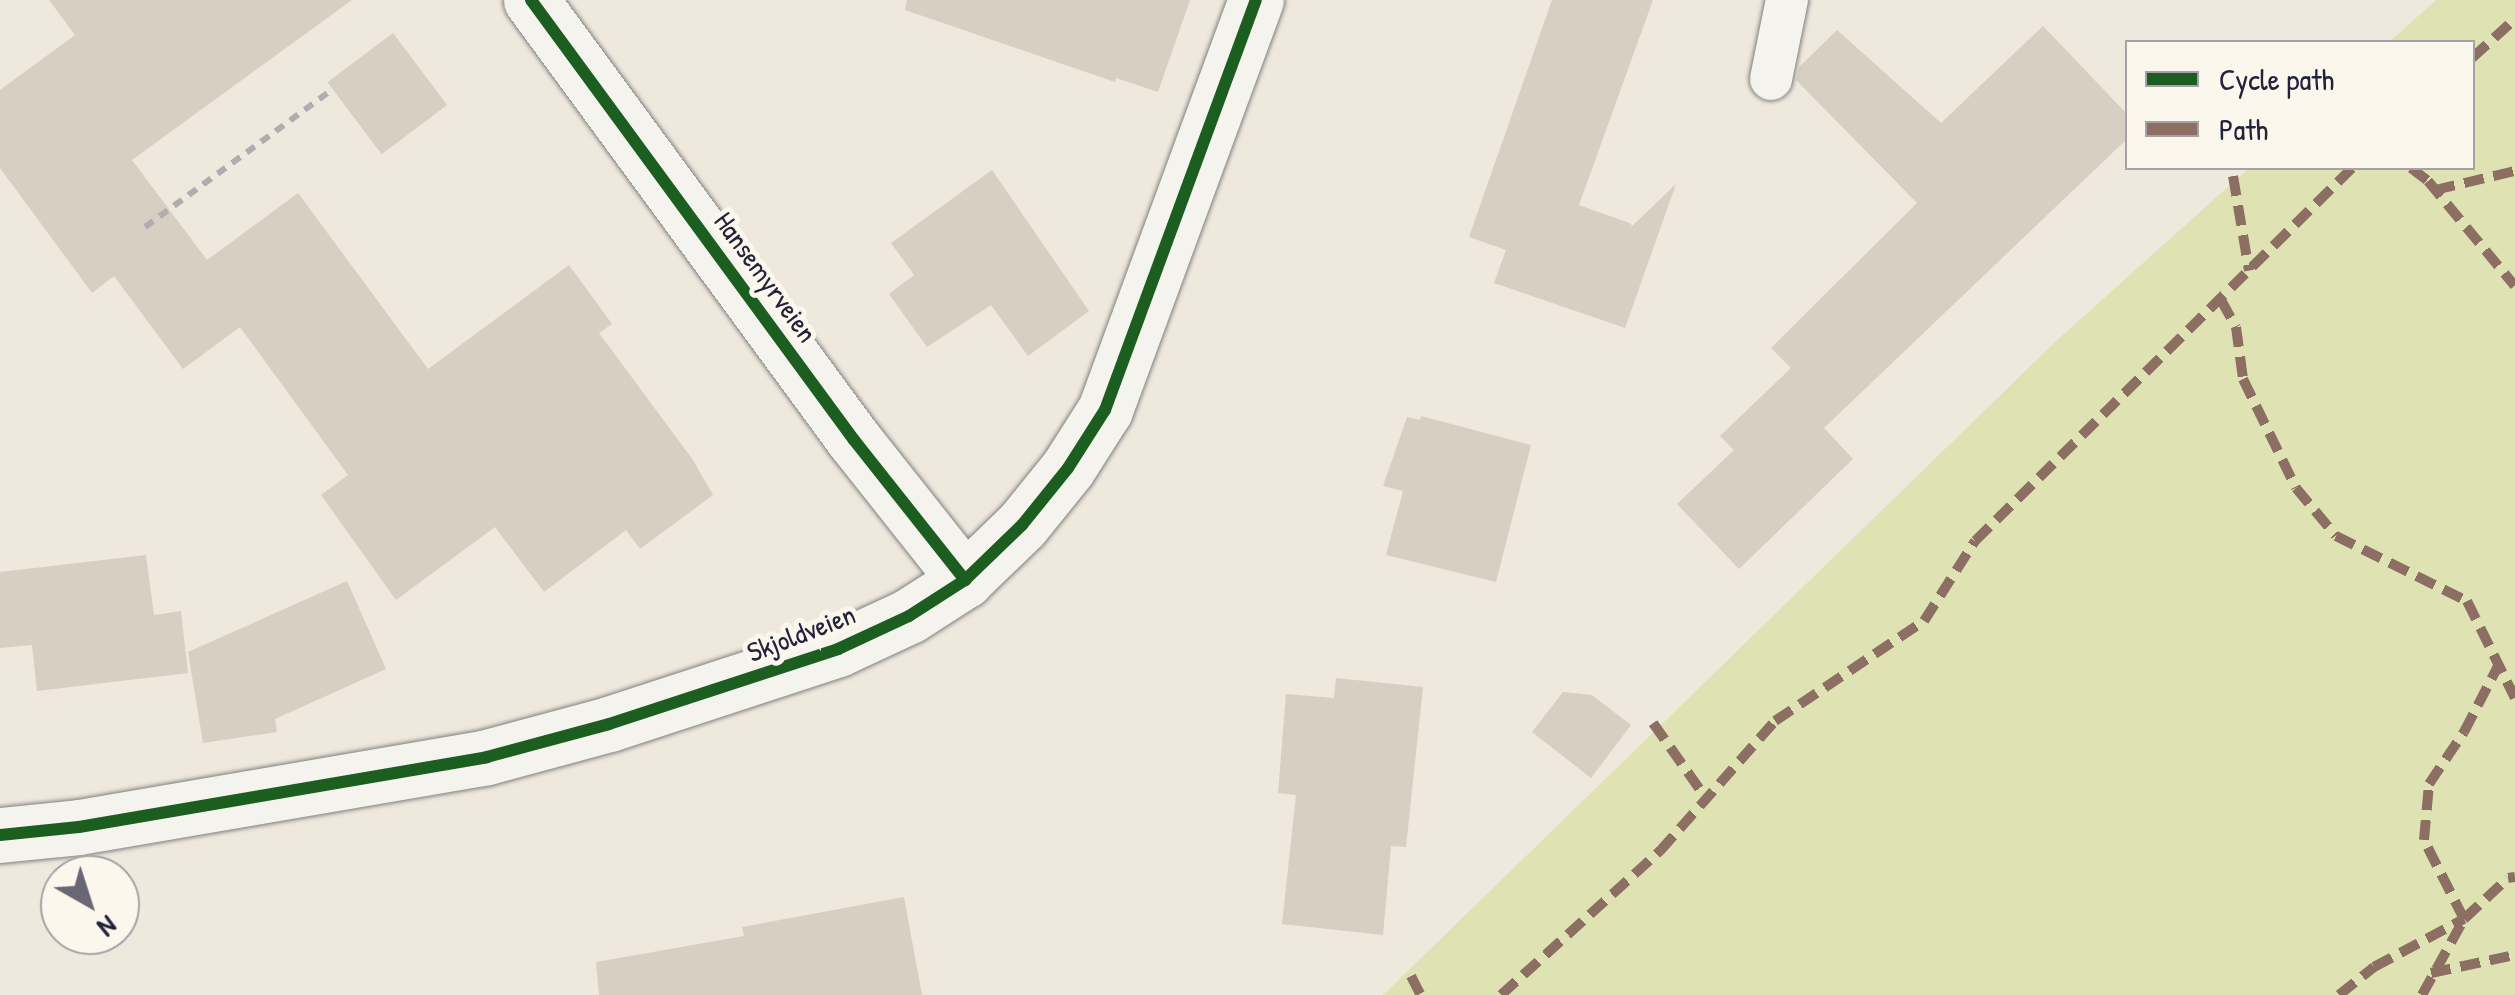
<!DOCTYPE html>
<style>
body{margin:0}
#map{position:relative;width:2515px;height:995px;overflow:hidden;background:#eee8dd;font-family:"Patrick Hand",sans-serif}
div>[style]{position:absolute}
.green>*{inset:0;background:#dfe3b3}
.building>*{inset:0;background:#d7cfc2;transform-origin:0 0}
.path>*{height:6px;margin-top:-3px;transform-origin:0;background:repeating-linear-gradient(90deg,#afadad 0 10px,transparent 0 18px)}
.roads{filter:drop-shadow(0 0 2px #828080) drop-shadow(0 0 2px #828080)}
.lane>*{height:42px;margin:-21px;padding:0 21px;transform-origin:21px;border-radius:21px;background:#f5f3ee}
.street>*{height:55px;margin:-27.5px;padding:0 27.5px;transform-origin:27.5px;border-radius:27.5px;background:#f5f3ee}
.quiet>*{height:10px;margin-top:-5px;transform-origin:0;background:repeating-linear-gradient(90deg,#8d6e63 0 20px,transparent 0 30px)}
.cycleway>*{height:12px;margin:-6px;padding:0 6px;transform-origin:6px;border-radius:6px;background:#1b5e20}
span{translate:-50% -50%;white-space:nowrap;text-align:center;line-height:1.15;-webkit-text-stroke:10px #fbf7ec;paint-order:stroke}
.street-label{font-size:28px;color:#22223b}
.legend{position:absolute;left:2125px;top:40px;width:350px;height:130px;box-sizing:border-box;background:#fbf7ec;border:2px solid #a4a2a5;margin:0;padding:12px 18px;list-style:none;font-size:30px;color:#22223b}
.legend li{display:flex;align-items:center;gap:20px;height:50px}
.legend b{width:50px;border:2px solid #a4a2a5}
.north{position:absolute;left:40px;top:855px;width:100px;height:100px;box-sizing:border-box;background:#fbf7ec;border:2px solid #a4a2a5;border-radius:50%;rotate:141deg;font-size:28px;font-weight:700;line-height:40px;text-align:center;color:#22223b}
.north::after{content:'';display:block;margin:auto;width:35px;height:45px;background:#696774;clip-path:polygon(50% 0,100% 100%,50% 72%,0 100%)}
</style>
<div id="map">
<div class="green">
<div style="clip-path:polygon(2436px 0,2515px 0,2515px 995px,1383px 995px,2054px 343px,2249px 168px,2472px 168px,2472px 42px,2389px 42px)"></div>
</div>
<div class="building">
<div style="clip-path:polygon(49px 0,352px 0,132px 160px,207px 260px,298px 193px,428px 369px,569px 265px,612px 324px,599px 333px,693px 460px,713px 495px,640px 549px,626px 530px,544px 592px,495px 527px,396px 600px,321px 495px,348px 475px,240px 327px,183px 369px,114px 276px,92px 293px,0 168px,0 90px,75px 35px)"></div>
<div style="clip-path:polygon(907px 0,1190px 0,1158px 92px,1116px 78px,1115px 82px,905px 10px)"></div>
<div style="clip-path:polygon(1552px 0,1653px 0,1579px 205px,1632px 224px,1630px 228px,1676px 184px,1625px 328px,1494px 283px,1506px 250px,1469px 237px)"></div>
<div style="clip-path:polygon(2043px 26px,2128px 115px,2128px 138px,1824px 428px,1853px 459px,1739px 569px,1677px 504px,1734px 450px,1720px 436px,1791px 368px,1771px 348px,1917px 203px,1796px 80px,1799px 67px,1837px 30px,1941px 123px)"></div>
<div style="left:393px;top:33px;width:90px;height:82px;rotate:53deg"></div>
<div style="clip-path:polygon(992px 170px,1089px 311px,1028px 356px,991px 305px,927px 347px,889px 294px,914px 275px,891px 243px)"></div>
<div style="clip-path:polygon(1421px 416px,1531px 445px,1496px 582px,1386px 555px,1403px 491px,1383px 486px,1407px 417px,1420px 420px)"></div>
<div style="clip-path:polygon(146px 555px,154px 615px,181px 611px,188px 673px,37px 691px,32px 645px,0 648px,0 572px)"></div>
<div style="clip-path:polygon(347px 581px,386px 669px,275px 719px,277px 732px,203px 743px,188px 652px)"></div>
<div style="clip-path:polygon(1336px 678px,1423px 687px,1406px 847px,1391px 846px,1383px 935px,1282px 924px,1296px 795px,1278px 793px,1286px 694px,1334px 698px)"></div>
<div style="clip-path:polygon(1563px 692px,1592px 695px,1631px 725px,1591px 778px,1532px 732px)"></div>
<div style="clip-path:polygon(904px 897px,922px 995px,599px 995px,596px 962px,744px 936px,742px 927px)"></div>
</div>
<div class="path">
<div style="left:145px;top:227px;width:233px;rotate:-36.3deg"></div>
</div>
<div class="roads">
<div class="lane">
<div style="left:1771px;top:79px;width:81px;rotate:-78.6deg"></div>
</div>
<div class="street">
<div style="left:531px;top:0;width:546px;rotate:53.72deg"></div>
<div style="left:854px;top:440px;width:179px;rotate:51.6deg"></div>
<div style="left:0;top:835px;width:79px;rotate:-5.8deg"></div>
<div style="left:79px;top:827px;width:414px;rotate:-9.7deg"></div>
<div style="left:487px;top:757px;width:126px;rotate:-15.1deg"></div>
<div style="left:609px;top:724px;width:241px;rotate:-18.1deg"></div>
<div style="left:838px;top:649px;width:78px;rotate:-24.9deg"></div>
<div style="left:909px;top:616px;width:67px;rotate:-32.7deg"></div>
<div style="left:965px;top:580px;width:79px;rotate:-44deg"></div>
<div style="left:1022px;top:525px;width:73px;rotate:-51.1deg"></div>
<div style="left:1068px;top:468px;width:69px;rotate:-57.5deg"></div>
<div style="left:1105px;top:410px;width:437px;rotate:-69.8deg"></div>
</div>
</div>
<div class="quiet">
<div style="left:2472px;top:58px;width:58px;rotate:-42.2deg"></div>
<div style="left:2411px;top:168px;width:21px;rotate:37deg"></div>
<div style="left:2428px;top:181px;width:136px;rotate:50.4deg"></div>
<div style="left:2233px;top:176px;width:96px;rotate:80.4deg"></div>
<div style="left:2435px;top:190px;width:82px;rotate:-13.4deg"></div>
<div style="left:2221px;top:300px;width:31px;rotate:61deg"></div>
<div style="left:2236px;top:327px;width:52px;rotate:82.3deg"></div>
<div style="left:2243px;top:379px;width:121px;rotate:64.1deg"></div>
<div style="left:2296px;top:488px;width:62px;rotate:50.2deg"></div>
<div style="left:2336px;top:536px;width:146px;rotate:26.4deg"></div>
<div style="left:2467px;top:601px;width:108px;rotate:63.7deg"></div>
<div style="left:1653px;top:723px;width:92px;rotate:54.8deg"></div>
<div style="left:2431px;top:973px;width:86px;rotate:-12.1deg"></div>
<div style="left:1411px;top:976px;width:20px;rotate:63deg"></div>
<div style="left:1501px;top:995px;width:215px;rotate:-42.2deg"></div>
<div style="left:1660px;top:851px;width:174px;rotate:-48.5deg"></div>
<div style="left:1775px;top:721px;width:179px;rotate:-33.9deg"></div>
<div style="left:1924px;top:621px;width:95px;rotate:-57.5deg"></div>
<div style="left:1975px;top:541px;width:530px;rotate:-44.69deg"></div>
<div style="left:2339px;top:995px;width:45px;rotate:-38.7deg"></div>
<div style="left:2374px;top:967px;width:102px;rotate:-28.1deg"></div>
<div style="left:2464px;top:919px;width:60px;rotate:-43deg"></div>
<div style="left:2508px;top:878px;width:7px;rotate:-8deg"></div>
<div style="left:2422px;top:995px;width:87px;rotate:-61.1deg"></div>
<div style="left:2464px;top:919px;width:89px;rotate:-116.9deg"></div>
<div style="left:2424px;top:840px;width:56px;rotate:-84.9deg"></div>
<div style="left:2429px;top:784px;width:63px;rotate:-56.1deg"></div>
<div style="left:2464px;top:732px;width:74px;rotate:-62.7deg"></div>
</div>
<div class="cycleway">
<div style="left:531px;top:0;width:546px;rotate:53.72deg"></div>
<div style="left:854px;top:440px;width:179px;rotate:51.6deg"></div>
<div style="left:0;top:835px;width:79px;rotate:-5.8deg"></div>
<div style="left:79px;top:827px;width:414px;rotate:-9.7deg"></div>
<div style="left:487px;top:757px;width:126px;rotate:-15.1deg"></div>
<div style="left:609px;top:724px;width:241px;rotate:-18.1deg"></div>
<div style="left:838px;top:649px;width:78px;rotate:-24.9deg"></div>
<div style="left:909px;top:616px;width:67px;rotate:-32.7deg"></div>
<div style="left:965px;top:580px;width:79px;rotate:-44deg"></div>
<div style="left:1022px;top:525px;width:73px;rotate:-51.1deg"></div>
<div style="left:1068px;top:468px;width:69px;rotate:-57.5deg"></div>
<div style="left:1105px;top:410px;width:437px;rotate:-69.8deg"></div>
</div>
<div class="street-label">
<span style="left:766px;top:277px;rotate:54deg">Hansemyrveien</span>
<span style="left:801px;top:633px;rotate:-21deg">Skjoldveien</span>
</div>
<ul class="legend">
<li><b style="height:12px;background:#1b5e20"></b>Cycle path</li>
<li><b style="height:12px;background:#8d6e63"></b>Path</li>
</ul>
<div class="north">N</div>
</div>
